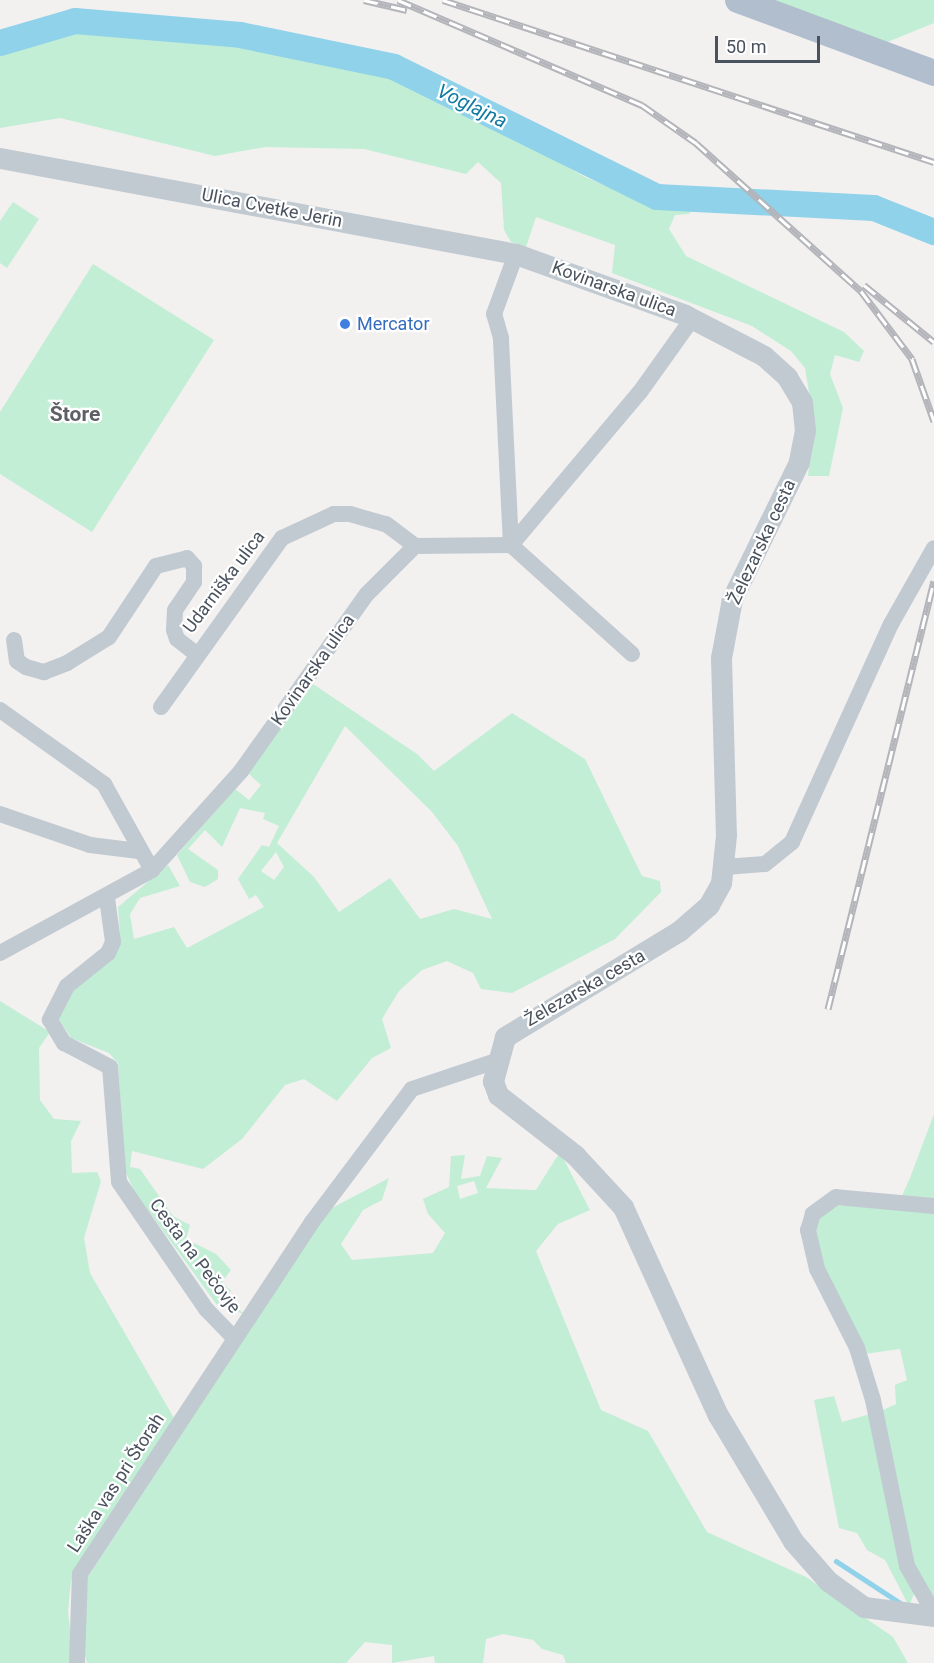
<!DOCTYPE html>
<meta charset="utf-8">
<style>
body{margin:0}
#map{position:relative;width:934px;height:1663px;overflow:hidden;background:#f3f0f0;font-family:Roboto,sans-serif}
div>[style]{position:absolute}
.green>*{inset:0;background:#c1eed5}
.stream>*{height:4.5px;margin:-2.25px;padding:0 2.25px;transform-origin:2.25px;border-radius:2.25px;background:#8fd2ea}
.river>*{height:26px;margin:-13px;padding:0 13px;transform-origin:13px;border-radius:13px;background:#8fd2ea}
.minor>*{height:16px;margin:-8px;padding:0 8px;transform-origin:8px;border-radius:8px;background:#c1cad1}
.tertiary>*{height:21px;margin:-10.5px;padding:0 10.5px;transform-origin:10.5px;border-radius:10.5px;background:#c1cad1}
.primary>*{height:26px;margin:-13px;padding:0 13px;transform-origin:13px;border-radius:13px;background:#b1bece}
.rail>*{height:7px;margin-top:-3.5px;transform-origin:0;background:repeating-linear-gradient(90deg,#fff 0 14px,#b3b5ba 0 28px);box-sizing:border-box;border-block:2px solid #b3b5ba}
.dots>*{width:16px;height:16px;translate:-50% -50%;box-sizing:border-box;border:3px solid #fff;border-radius:50%}
span{translate:-50% -50%;white-space:nowrap;text-align:center;line-height:1.15;-webkit-text-stroke:4.5px #fff;paint-order:stroke}
.street-label{font-size:18px;color:#49525d}
.shop-label{font-size:18px;color:#366cbe}
.left{translate:0 -50%;text-align:left}
.water-label{font-size:20px;color:#117aa0;font-style:italic}
.quarter-label{font-size:21px;color:#5d6065;font-weight:700}
.scale{position:absolute;left:715px;top:36px;width:105px;height:27px;box-sizing:border-box;border:3px solid #49525d;border-top:0;padding-left:8px;font-size:18px;line-height:21px;white-space:nowrap;color:#49525d;-webkit-text-stroke:4px #fff;paint-order:stroke}
</style>
<div id="map">
<div class="green">
<div style="clip-path:polygon(762px 0,934px 0,934px 23px,880px 45px)"></div>
<div style="clip-path:polygon(77px 32px,138px 32px,358px 66px,444px 97px,585px 177px,635px 198px,694px 207px,689px 214px,675px 215px,669px 229px,686px 256px,844px 332px,864px 351px,859px 362px,835px 355px,830px 374px,843px 408px,829px 476px,808px 476px,814px 423px,805px 368px,791px 351px,752px 326px,612px 273px,615px 245px,536px 217px,526px 247px,511px 242px,504px 230px,501px 183px,478px 162px,466px 174px,364px 149px,265px 147px,215px 156px,60px 118px,0 128px,0 54px)"></div>
<div style="clip-path:polygon(13px 202px,39px 219px,7px 268px,0 263px,0 221px)"></div>
<div style="clip-path:polygon(93px 264px,214px 340px,92px 532px,0 474px,0 412px)"></div>
<div style="clip-path:polygon(evenodd,313px 684px,417px 754px,434px 771px,512px 713px,585px 759px,642px 876px,660px 881px,661px 892px,615px 939px,512px 993px,481px 989px,473px 973px,447px 961px,422px 970px,399px 991px,382px 1019px,391px 1048px,372px 1058px,337px 1101px,304px 1079px,285px 1085px,242px 1139px,203px 1169px,132px 1151px,130px 1167px,140px 1169px,173px 1216px,190px 1225px,186px 1239px,216px 1254px,231px 1270px,222px 1282px,231px 1291px,227px 1299px,244px 1314px,217px 1305px,134px 1191px,125px 1170px,118px 1063px,109px 1053px,71px 1038px,58px 1018px,69px 996px,120px 933px,118px 907px,168px 865px,180px 886px,140px 898px,130px 914px,134px 939px,174px 927px,187px 948px,264px 907px,256px 895px,249px 899px,238px 879px,262px 845px,269px 847px,279px 826px,263px 819px,265px 813px,240px 808px,222px 847px,205px 830px,188px 849px,218px 870px,218px 879px,205px 887px,190px 882px,177px 855px,235px 789px,249px 800px,261px 785px,248px 773px,313px 684px,345px 726px,432px 812px,458px 846px,492px 919px,454px 909px,420px 919px,390px 878px,339px 912px,314px 877px,277px 843px,345px 726px,313px 684px,276px 852px,284px 867px,274px 880px,261px 871px,276px 852px)"></div>
<div style="clip-path:polygon(0 1001px,50px 1032px,39px 1048px,40px 1100px,54px 1119px,81px 1121px,71px 1141px,72px 1173px,97px 1172px,101px 1181px,84px 1238px,90px 1273px,174px 1418px,71px 1580px,68px 1612px,74px 1663px,0 1663px)"></div>
<div style="clip-path:polygon(934px 1114px,934px 1203px,900px 1200px,910px 1178px)"></div>
<div style="clip-path:polygon(evenodd,560px 1152px,590px 1210px,558px 1224px,536px 1251px,601px 1410px,648px 1431px,707px 1532px,806px 1577px,893px 1637px,908px 1663px,566px 1663px,563px 1655px,542px 1649px,533px 1640px,503px 1634px,486px 1639px,483px 1663px,435px 1663px,434px 1656px,392px 1663px,392px 1645px,365px 1642px,346px 1663px,87px 1663px,80px 1634px,82px 1586px,328px 1210px,389px 1178px,382px 1200px,363px 1210px,341px 1244px,352px 1260px,433px 1253px,445px 1233px,428px 1214px,423px 1199px,449px 1187px,451px 1156px,465px 1155px,461px 1179px,480px 1176px,487px 1156px,502px 1158px,486px 1188px,536px 1190px,560px 1152px,474px 1181px,478px 1193px,460px 1199px,457px 1186px,474px 1181px)"></div>
<div style="clip-path:polygon(826px 1205px,934px 1209px,934px 1599px,915px 1572px,881px 1411px,896px 1404px,895px 1385px,907px 1380px,900px 1349px,864px 1354px,821px 1265px,815px 1220px)"></div>
<div style="clip-path:polygon(834px 1396px,842px 1422px,874px 1413px,914px 1594px,909px 1606px,885px 1560px,867px 1550px,857px 1533px,839px 1528px,814px 1400px)"></div>
</div>
<div class="stream">
<div style="left:836px;top:1561px;width:79px;rotate:33.1deg"></div>
</div>
<div class="river">
<div style="left:0;top:43px;width:78px;rotate:-16.3deg"></div>
<div style="left:75px;top:21px;width:166px;rotate:4.8deg"></div>
<div style="left:240px;top:35px;width:157px;rotate:11.7deg"></div>
<div style="left:394px;top:67px;width:293px;rotate:26.3deg"></div>
<div style="left:657px;top:197px;width:217px;rotate:2.9deg"></div>
<div style="left:874px;top:208px;width:65px;rotate:21.8deg"></div>
</div>
<div class="minor">
<div style="left:14px;top:640px;width:21px;rotate:82deg"></div>
<div style="left:17px;top:661px;width:11px;rotate:34deg"></div>
<div style="left:26px;top:667px;width:19px;rotate:16deg"></div>
<div style="left:44px;top:672px;width:25px;rotate:-21deg"></div>
<div style="left:67px;top:663px;width:49px;rotate:-31.8deg"></div>
<div style="left:109px;top:637px;width:85px;rotate:-56.5deg"></div>
<div style="left:156px;top:566px;width:32px;rotate:-14deg"></div>
<div style="left:187px;top:558px;width:11px;rotate:49deg"></div>
<div style="left:194px;top:566px;width:16px;rotate:90deg"></div>
<div style="left:194px;top:582px;width:34px;rotate:124deg"></div>
<div style="left:175px;top:610px;width:20px;rotate:93deg"></div>
<div style="left:174px;top:630px;width:9px;rotate:72deg"></div>
<div style="left:177px;top:639px;width:23px;rotate:38deg"></div>
<div style="left:632px;top:654px;width:163px;rotate:-138deg"></div>
<div style="left:511px;top:545px;width:200px;rotate:-49.9deg"></div>
<div style="left:640px;top:392px;width:90px;rotate:-54.5deg"></div>
<div style="left:161px;top:707px;width:208px;rotate:-54.4deg"></div>
<div style="left:282px;top:538px;width:57px;rotate:-24.8deg"></div>
<div style="left:334px;top:514px;width:16px"></div>
<div style="left:350px;top:514px;width:37px;rotate:16deg"></div>
<div style="left:386px;top:524px;width:36px;rotate:37deg"></div>
<div style="left:0;top:710px;width:128px;rotate:35.4deg"></div>
<div style="left:104px;top:784px;width:98px;rotate:60.8deg"></div>
<div style="left:0;top:814px;width:95px;rotate:19deg"></div>
<div style="left:90px;top:845px;width:49px;rotate:7deg"></div>
<div style="left:725px;top:867px;width:40px;rotate:-4.3deg"></div>
<div style="left:765px;top:864px;width:35px;rotate:-39deg"></div>
<div style="left:792px;top:842px;width:239px;rotate:-65.6deg"></div>
<div style="left:891px;top:624px;width:87px;rotate:-60.5deg"></div>
<div style="left:107px;top:898px;width:44px;rotate:82.2deg"></div>
<div style="left:113px;top:942px;width:12px;rotate:114deg"></div>
<div style="left:108px;top:953px;width:53px;rotate:141.2deg"></div>
<div style="left:67px;top:986px;width:38px;rotate:117deg"></div>
<div style="left:50px;top:1020px;width:27px;rotate:59deg"></div>
<div style="left:64px;top:1043px;width:52px;rotate:27.6deg"></div>
<div style="left:110px;top:1067px;width:115px;rotate:85.5deg"></div>
<div style="left:119px;top:1182px;width:154px;rotate:55.6deg"></div>
<div style="left:206px;top:1309px;width:40px;rotate:46deg"></div>
<div style="left:0;top:953px;width:173px;rotate:-28.6deg"></div>
<div style="left:152px;top:870px;width:133px;rotate:-48deg"></div>
<div style="left:241px;top:771px;width:217px;rotate:-54.6deg"></div>
<div style="left:367px;top:594px;width:68px;rotate:-45deg"></div>
<div style="left:415px;top:546px;width:96px;rotate:-0.6deg"></div>
<div style="left:511px;top:545px;width:207px;rotate:-92.8deg"></div>
<div style="left:501px;top:338px;width:25px;rotate:-106deg"></div>
<div style="left:494px;top:314px;width:64px;rotate:-69.9deg"></div>
<div style="left:934px;top:1206px;width:98px;rotate:-174.8deg"></div>
<div style="left:836px;top:1197px;width:29px;rotate:144deg"></div>
<div style="left:813px;top:1214px;width:17px;rotate:107deg"></div>
<div style="left:808px;top:1230px;width:40px;rotate:77deg"></div>
<div style="left:817px;top:1269px;width:89px;rotate:63.1deg"></div>
<div style="left:857px;top:1348px;width:54px;rotate:72.9deg"></div>
<div style="left:873px;top:1400px;width:169px;rotate:78.4deg"></div>
<div style="left:907px;top:1566px;width:54px;rotate:60.1deg"></div>
<div style="left:77px;top:1663px;width:89px;rotate:-88.1deg"></div>
<div style="left:80px;top:1574px;width:422px;rotate:-56.6deg"></div>
<div style="left:312px;top:1222px;width:166px;rotate:-53.1deg"></div>
<div style="left:412px;top:1089px;width:89px;rotate:-18.4deg"></div>
</div>
<div class="tertiary">
<div style="left:0;top:158px;width:525px;rotate:10.54deg"></div>
<div style="left:516px;top:254px;width:180px;rotate:19.8deg"></div>
<div style="left:685px;top:315px;width:89px;rotate:27.4deg"></div>
<div style="left:764px;top:356px;width:31px;rotate:42deg"></div>
<div style="left:787px;top:377px;width:29px;rotate:59deg"></div>
<div style="left:802px;top:402px;width:28px;rotate:84deg"></div>
<div style="left:805px;top:430px;width:33px;rotate:101deg"></div>
<div style="left:799px;top:462px;width:153px;rotate:116.1deg"></div>
<div style="left:732px;top:599px;width:60px;rotate:100.6deg"></div>
<div style="left:721px;top:658px;width:177px;rotate:88.4deg"></div>
<div style="left:726px;top:835px;width:48px;rotate:95.9deg"></div>
<div style="left:721px;top:883px;width:25px;rotate:119deg"></div>
<div style="left:709px;top:905px;width:40px;rotate:139deg"></div>
<div style="left:679px;top:931px;width:204px;rotate:148.7deg"></div>
<div style="left:505px;top:1037px;width:46px;rotate:105.3deg"></div>
<div style="left:493px;top:1081px;width:15px;rotate:70deg"></div>
<div style="left:498px;top:1095px;width:98px;rotate:37.9deg"></div>
<div style="left:575px;top:1155px;width:71px;rotate:47.3deg"></div>
<div style="left:623px;top:1207px;width:229px;rotate:65.5deg"></div>
<div style="left:718px;top:1415px;width:147px;rotate:59.2deg"></div>
<div style="left:793px;top:1541px;width:53px;rotate:48.8deg"></div>
<div style="left:828px;top:1581px;width:44px;rotate:35.8deg"></div>
<div style="left:864px;top:1607px;width:71px;rotate:7.3deg"></div>
</div>
<div class="primary">
<div style="left:738px;top:0;width:209px;rotate:20.4deg"></div>
</div>
<div class="rail">
<div style="left:364px;top:0;width:44px;rotate:13.1deg"></div>
<div style="left:398px;top:0;width:266px;rotate:23.3deg"></div>
<div style="left:642px;top:105px;width:66px;rotate:35.1deg"></div>
<div style="left:696px;top:143px;width:222px;rotate:41.9deg"></div>
<div style="left:861px;top:291px;width:85px;rotate:53.1deg"></div>
<div style="left:912px;top:359px;width:66px;rotate:70.5deg"></div>
<div style="left:443px;top:0;width:517px;rotate:18.26deg"></div>
<div style="left:864px;top:285px;width:90px;rotate:39.2deg"></div>
<div style="left:828px;top:1009px;width:441px;rotate:-76.1deg"></div>
</div>
<div class="dots">
<div style="left:345px;top:324px;background:#3f7fe0"></div>
</div>
<div class="street-label">
<span style="left:272px;top:208px;rotate:11deg">Ulica Cvetke Jerin</span>
<span style="left:614px;top:289px;rotate:20deg">Kovinarska ulica</span>
<span style="left:762px;top:542px;rotate:-65deg">Železarska cesta</span>
<span style="left:224px;top:582px;rotate:-53deg">Udarniška ulica</span>
<span style="left:313px;top:670px;rotate:-55deg">Kovinarska ulica</span>
<span style="left:585px;top:988px;rotate:-30deg">Železarska cesta</span>
<span style="left:195px;top:1256px;rotate:53deg">Cesta na Pečovje</span>
<span style="left:116px;top:1483px;rotate:-57deg">Laška vas pri Štorah</span>
</div>
<div class="shop-label">
<span class="left" style="left:357px;top:324px">Mercator</span>
</div>
<div class="water-label">
<span style="left:472px;top:106px;rotate:26deg">Voglajna</span>
</div>
<div class="quarter-label">
<span style="left:75px;top:414px">Štore</span>
</div>
<div class="scale">50 m</div>
</div>
